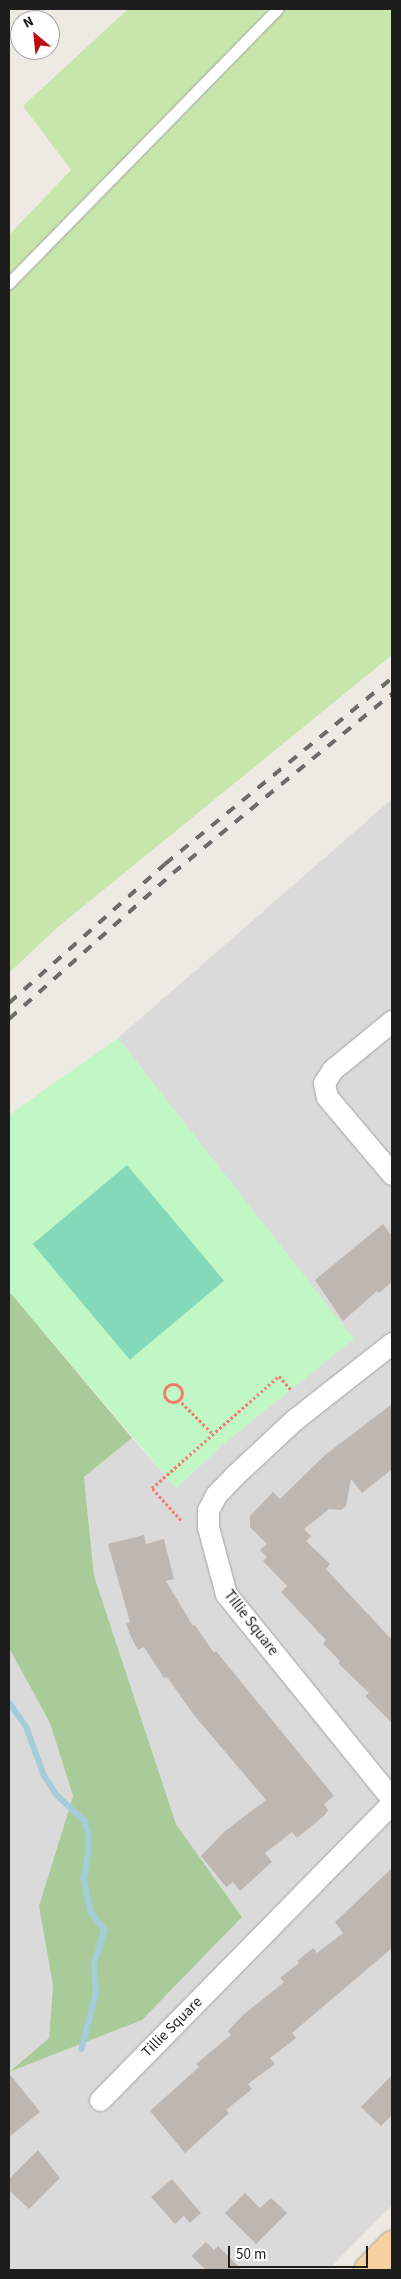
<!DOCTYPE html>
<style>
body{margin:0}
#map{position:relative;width:401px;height:2279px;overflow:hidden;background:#edeae3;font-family:"Source Sans 3",sans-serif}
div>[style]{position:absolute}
.residential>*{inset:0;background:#dbdada}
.grass>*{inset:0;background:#c8e5ab}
.forest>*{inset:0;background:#a8cb99}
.park>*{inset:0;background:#c1f6c5}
.pitch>*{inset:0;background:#84d9b8;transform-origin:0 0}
.stream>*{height:5.5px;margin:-2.75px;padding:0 2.75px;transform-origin:2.75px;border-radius:2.75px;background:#a5cdd9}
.building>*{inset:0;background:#beb6b0}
.path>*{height:3px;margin-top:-1.5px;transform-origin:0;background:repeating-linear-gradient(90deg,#f27c6f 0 2.5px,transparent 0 5px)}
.path>.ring{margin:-1.5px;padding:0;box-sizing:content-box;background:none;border:3px solid #f27c6f;border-radius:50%}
.roads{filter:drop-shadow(0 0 1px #a4a4a4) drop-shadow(0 0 1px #a4a4a4)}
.lane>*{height:11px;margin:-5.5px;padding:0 5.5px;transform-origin:5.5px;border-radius:5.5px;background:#fff}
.street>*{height:21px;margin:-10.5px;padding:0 10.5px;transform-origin:10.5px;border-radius:10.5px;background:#fff}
.primary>*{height:28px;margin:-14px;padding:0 14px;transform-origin:14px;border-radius:14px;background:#f7d09f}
.rail>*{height:4px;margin-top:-2px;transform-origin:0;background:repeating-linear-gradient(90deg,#6b6b6b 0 10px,transparent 0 20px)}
span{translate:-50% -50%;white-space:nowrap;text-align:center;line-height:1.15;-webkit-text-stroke:4px #fff;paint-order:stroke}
.street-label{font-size:15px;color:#1d1d1d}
.frame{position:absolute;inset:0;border:10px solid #1d1d1d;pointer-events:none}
.north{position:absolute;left:10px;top:10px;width:50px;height:50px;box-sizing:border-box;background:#fff;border:1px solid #a5a5a5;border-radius:50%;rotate:332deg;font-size:14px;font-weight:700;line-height:20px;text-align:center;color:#1d1d1d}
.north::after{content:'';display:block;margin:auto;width:18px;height:22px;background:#bf0a0b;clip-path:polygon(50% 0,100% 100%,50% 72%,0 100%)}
.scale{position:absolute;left:228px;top:2246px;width:140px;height:22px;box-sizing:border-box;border:2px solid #1d1d1d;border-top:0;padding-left:6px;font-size:15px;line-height:18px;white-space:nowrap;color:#1d1d1d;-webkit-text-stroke:4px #fff;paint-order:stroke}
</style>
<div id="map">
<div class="residential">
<div style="clip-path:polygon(392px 799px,392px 2205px,328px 2270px,9px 2270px,9px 2072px,142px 2020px,242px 1917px,176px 1824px,94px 1576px,84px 1477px,132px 1438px,176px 1488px,227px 1441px,353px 1339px,118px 1038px)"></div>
<div style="clip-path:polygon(9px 1648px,50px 1723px,73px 1796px,39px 1906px,53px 1986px,49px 2038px,9px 2071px)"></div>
</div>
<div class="grass">
<div style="clip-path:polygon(128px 9px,392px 9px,392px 655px,59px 926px,9px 973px,9px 235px,71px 170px,23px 106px)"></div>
</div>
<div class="forest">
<div style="clip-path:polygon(9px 1291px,132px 1438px,84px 1477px,94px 1576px,176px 1824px,242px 1917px,142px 2020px,9px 2072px,49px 2038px,53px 1986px,39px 1906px,73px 1796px,50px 1723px,9px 1648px)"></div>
</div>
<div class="park">
<div style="clip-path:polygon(118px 1038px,354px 1339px,227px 1441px,176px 1488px,9px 1291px,9px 1115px)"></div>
</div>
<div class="pitch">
<div style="left:127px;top:1165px;width:151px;height:123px;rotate:50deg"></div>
</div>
<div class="stream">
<div style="left:9px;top:1702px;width:32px;rotate:55deg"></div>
<div style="left:27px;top:1728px;width:50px;rotate:70.1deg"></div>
<div style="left:44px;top:1775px;width:24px;rotate:57deg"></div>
<div style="left:57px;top:1795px;width:38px;rotate:43deg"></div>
<div style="left:85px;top:1821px;width:9px;rotate:72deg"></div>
<div style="left:88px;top:1830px;width:22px;rotate:87deg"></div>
<div style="left:89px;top:1852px;width:27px;rotate:100deg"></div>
<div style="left:84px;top:1879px;width:34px;rotate:78deg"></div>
<div style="left:91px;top:1912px;width:23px;rotate:52deg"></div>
<div style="left:105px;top:1930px;width:34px;rotate:107deg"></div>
<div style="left:95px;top:1962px;width:33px;rotate:88deg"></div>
<div style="left:96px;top:1995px;width:56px;rotate:104.5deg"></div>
</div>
<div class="building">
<div style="clip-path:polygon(383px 1224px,392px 1236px,392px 1282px,379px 1293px,377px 1291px,343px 1321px,315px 1280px)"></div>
<div style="clip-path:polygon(392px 1404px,391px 1470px,362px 1493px,351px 1479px,346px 1506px,341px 1510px,329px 1509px,304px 1529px,311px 1536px,306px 1541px,330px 1564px,326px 1569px,392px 1640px,392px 1723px,365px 1696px,369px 1693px,338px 1663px,340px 1661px,323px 1644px,326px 1640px,281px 1592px,287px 1586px,263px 1561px,267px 1557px,260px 1550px,267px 1544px,250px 1527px,250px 1516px,273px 1492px,280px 1499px,325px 1455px)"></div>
<div style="clip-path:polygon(144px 1535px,146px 1544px,164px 1539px,174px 1579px,166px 1581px,193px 1626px,195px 1625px,214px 1653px,216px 1651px,334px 1796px,324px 1804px,328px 1810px,325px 1815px,297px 1838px,292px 1832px,265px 1853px,272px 1862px,240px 1891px,233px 1882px,226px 1887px,201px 1856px,224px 1832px,266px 1800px,194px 1715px,167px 1677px,164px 1678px,144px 1647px,138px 1650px,131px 1637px,126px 1624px,130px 1622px,108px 1544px)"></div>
<div style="clip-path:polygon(392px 1868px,392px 1948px,292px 2033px,296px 2038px,270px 2058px,275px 2064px,248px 2084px,252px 2089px,226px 2110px,229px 2113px,185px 2153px,150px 2111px,199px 2067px,196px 2064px,231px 2035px,228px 2031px,243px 2015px,284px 1982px,280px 1978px,299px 1963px,297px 1961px,313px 1948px,317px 1953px,343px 1933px,335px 1922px)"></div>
<div style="clip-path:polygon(9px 2073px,40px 2112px,9px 2137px)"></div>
<div style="clip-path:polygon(392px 2075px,392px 2115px,381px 2126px,361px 2107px)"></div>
<div style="clip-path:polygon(38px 2150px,60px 2178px,29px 2209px,9px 2190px,9px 2179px)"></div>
<div style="clip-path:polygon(172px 2179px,201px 2213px,190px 2223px,184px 2216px,175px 2224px,151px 2197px)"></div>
<div style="clip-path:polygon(245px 2193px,260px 2208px,271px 2198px,287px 2213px,256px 2244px,225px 2213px)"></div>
<div style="clip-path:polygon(206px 2242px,214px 2250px,218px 2246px,242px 2270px,206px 2270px,191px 2256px)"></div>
</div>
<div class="path">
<div class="ring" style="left:164px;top:1384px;width:15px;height:15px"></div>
<div style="left:178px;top:1399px;width:49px;rotate:45deg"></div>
<div style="left:181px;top:1520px;width:43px;rotate:-132.2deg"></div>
<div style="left:152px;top:1488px;width:169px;rotate:-41.4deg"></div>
<div style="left:279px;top:1376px;width:20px;rotate:49deg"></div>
</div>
<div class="roads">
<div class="lane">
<div style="left:9px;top:283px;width:383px;rotate:-45.6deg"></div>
</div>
<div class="street">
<div style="left:392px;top:1021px;width:77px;rotate:140.8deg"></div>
<div style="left:332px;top:1070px;width:15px;rotate:122deg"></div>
<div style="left:324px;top:1083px;width:14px;rotate:78deg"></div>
<div style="left:327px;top:1097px;width:101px;rotate:49.8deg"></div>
<div style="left:392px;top:1343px;width:123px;rotate:141.9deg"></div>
<div style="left:295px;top:1419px;width:82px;rotate:137deg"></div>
<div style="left:235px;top:1475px;width:28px;rotate:134deg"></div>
<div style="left:216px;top:1495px;width:17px;rotate:118deg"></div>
<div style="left:208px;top:1510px;width:17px;rotate:90deg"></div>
<div style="left:208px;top:1527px;width:69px;rotate:75deg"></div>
<div style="left:226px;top:1594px;width:264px;rotate:51deg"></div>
<div style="left:100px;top:2100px;width:417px;rotate:-45.5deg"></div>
</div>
<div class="primary">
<div style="left:368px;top:2270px;width:35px;rotate:-46deg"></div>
</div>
</div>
<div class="rail">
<div style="left:9px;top:1003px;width:209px;rotate:-41.7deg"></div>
<div style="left:165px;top:864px;width:293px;rotate:-39.3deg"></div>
<div style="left:9px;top:1019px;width:220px;rotate:-41.7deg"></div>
<div style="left:173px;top:873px;width:283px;rotate:-39.3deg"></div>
</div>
<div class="street-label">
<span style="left:251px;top:1623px;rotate:52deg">Tillie Square</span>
<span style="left:172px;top:2027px;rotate:-45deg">Tillie Square</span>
</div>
<div class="frame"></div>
<div class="north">N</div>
<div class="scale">50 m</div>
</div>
